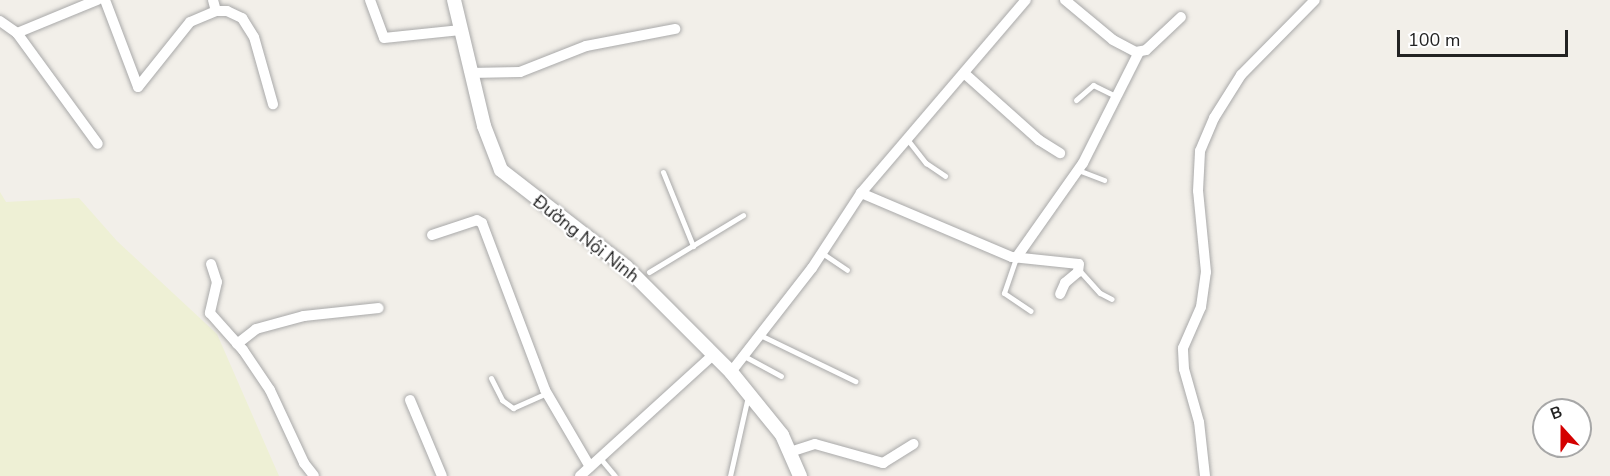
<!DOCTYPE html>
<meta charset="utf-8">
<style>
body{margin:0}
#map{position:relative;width:1610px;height:476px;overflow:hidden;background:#f2efe9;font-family:"Nunito Sans",sans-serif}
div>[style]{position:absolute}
.farmland>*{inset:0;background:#eef0d5}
.roads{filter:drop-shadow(0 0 2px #a9a9a9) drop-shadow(0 0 2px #a9a9a9)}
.service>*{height:5px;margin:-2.5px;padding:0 2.5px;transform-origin:2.5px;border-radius:2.5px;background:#fff}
.minor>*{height:10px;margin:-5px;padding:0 5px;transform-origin:5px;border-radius:5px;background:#fff}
.tertiary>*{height:14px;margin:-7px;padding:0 7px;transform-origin:7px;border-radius:7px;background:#fff}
span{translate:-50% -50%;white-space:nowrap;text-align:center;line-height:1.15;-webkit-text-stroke:4.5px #fff;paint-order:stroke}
.street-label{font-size:18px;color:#222}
.north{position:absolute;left:1532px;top:398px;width:60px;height:60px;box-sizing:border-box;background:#fff;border:2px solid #a7a7a7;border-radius:50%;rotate:339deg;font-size:16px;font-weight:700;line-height:24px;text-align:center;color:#222}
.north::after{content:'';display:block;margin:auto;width:21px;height:27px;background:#d40000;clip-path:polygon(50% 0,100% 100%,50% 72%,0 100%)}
.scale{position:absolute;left:1397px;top:30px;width:171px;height:27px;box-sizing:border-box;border:3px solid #222;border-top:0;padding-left:8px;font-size:18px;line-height:21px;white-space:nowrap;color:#222;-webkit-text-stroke:4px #fff;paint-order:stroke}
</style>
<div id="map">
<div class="farmland">
<div style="clip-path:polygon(0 192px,6px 202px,79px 198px,117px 241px,217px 334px,279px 476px,0 476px)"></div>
</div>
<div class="roads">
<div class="service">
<div style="left:1076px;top:100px;width:23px;rotate:-41deg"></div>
<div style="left:1093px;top:85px;width:25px;rotate:26deg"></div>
<div style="left:907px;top:139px;width:31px;rotate:52deg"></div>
<div style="left:926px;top:163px;width:23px;rotate:34deg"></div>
<div style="left:1078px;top:170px;width:28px;rotate:21deg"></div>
<div style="left:663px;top:172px;width:80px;rotate:67.9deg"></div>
<div style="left:822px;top:253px;width:30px;rotate:34deg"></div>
<div style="left:1016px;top:258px;width:37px;rotate:109deg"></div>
<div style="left:1004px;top:293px;width:32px;rotate:34deg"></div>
<div style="left:1079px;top:270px;width:31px;rotate:48deg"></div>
<div style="left:1100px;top:293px;width:13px;rotate:27deg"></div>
<div style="left:649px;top:272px;width:110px;rotate:-31.2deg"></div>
<div style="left:760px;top:335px;width:106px;rotate:25.8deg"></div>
<div style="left:744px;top:356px;width:42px;rotate:28.4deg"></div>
<div style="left:491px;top:378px;width:25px;rotate:63deg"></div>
<div style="left:502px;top:400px;width:14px;rotate:36deg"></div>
<div style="left:513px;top:408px;width:37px;rotate:-24deg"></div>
<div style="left:600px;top:458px;width:23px;rotate:50deg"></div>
<div style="left:730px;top:476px;width:82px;rotate:-77.3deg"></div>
</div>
<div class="minor">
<div style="left:105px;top:0;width:93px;rotate:69.2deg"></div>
<div style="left:138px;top:87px;width:83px;rotate:-51.3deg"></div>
<div style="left:190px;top:22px;width:28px;rotate:-23deg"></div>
<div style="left:216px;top:11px;width:11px"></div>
<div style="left:227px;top:11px;width:17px;rotate:25deg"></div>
<div style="left:242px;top:18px;width:22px;rotate:58deg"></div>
<div style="left:254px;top:37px;width:70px;rotate:74.2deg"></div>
<div style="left:213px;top:0;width:11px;rotate:75deg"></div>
<div style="left:370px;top:0;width:40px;rotate:69.8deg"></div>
<div style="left:384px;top:38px;width:77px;rotate:-5.9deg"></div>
<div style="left:1065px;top:0;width:62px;rotate:39.8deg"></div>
<div style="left:1113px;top:40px;width:26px;rotate:28deg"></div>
<div style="left:1136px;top:52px;width:10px;rotate:-11deg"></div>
<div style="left:1146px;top:50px;width:48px;rotate:-43.3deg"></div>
<div style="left:0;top:21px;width:21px;rotate:35deg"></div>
<div style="left:17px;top:33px;width:87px;rotate:-22.4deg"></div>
<div style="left:17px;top:33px;width:137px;rotate:53.9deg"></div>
<div style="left:470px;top:73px;width:50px;rotate:-1.1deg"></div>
<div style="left:520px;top:72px;width:71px;rotate:-21.5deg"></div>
<div style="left:586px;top:46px;width:91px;rotate:-10.8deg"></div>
<div style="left:964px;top:73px;width:101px;rotate:41.8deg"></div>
<div style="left:1039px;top:140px;width:25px;rotate:32deg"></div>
<div style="left:861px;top:193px;width:164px;rotate:23deg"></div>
<div style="left:1012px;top:257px;width:67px;rotate:6deg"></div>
<div style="left:1079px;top:264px;width:8px;rotate:97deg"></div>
<div style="left:1078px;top:272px;width:17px;rotate:140deg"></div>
<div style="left:1065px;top:283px;width:12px;rotate:114deg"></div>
<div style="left:432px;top:235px;width:47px;rotate:-18.4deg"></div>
<div style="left:477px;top:220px;width:6px;rotate:31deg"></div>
<div style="left:482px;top:223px;width:178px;rotate:69.3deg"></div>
<div style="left:545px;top:390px;width:89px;rotate:59.7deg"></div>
<div style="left:1016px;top:258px;width:116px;rotate:-54.8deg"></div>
<div style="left:1083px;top:163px;width:124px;rotate:-63.2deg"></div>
<div style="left:211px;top:264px;width:19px;rotate:72deg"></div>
<div style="left:217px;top:282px;width:32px;rotate:103deg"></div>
<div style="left:210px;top:313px;width:50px;rotate:48.3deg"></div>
<div style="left:243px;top:350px;width:48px;rotate:56deg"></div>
<div style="left:270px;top:390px;width:81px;rotate:65deg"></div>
<div style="left:304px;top:463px;width:16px;rotate:52deg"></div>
<div style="left:237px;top:344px;width:24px;rotate:-38deg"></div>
<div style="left:256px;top:329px;width:50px;rotate:-15.2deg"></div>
<div style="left:304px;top:316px;width:75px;rotate:-6.1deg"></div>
<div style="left:731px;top:372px;width:132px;rotate:-52.1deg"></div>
<div style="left:812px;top:268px;width:90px;rotate:-56.8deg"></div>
<div style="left:861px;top:193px;width:254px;rotate:-49.5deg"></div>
<div style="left:410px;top:400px;width:82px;rotate:67.2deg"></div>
<div style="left:790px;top:452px;width:26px;rotate:-18deg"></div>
<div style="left:815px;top:444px;width:71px;rotate:15.6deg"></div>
<div style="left:883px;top:463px;width:36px;rotate:-32deg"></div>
<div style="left:580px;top:476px;width:180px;rotate:-42.3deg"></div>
<div style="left:1205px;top:476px;width:54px;rotate:-96.3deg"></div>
<div style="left:1199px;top:422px;width:55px;rotate:-105.8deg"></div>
<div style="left:1184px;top:369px;width:21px;rotate:-93deg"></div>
<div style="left:1183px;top:348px;width:45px;rotate:-66.3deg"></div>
<div style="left:1201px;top:307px;width:35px;rotate:-82deg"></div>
<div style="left:1206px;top:272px;width:81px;rotate:-95.6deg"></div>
<div style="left:1198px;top:191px;width:40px;rotate:-87.1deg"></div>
<div style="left:1200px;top:151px;width:36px;rotate:-67deg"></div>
<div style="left:1214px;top:118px;width:51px;rotate:-57.9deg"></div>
<div style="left:1241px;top:75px;width:105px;rotate:-45.4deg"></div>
</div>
<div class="tertiary">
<div style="left:454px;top:0;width:130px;rotate:76.6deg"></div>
<div style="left:484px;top:126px;width:47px;rotate:68.9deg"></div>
<div style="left:501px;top:170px;width:158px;rotate:37.8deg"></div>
<div style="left:626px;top:267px;width:148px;rotate:45deg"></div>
<div style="left:731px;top:372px;width:81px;rotate:51deg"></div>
<div style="left:782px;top:435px;width:45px;rotate:66.3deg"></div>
</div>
</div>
<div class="street-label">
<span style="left:586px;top:239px;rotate:38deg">Đường Nội Ninh</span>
</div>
<div class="north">B</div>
<div class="scale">100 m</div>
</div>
